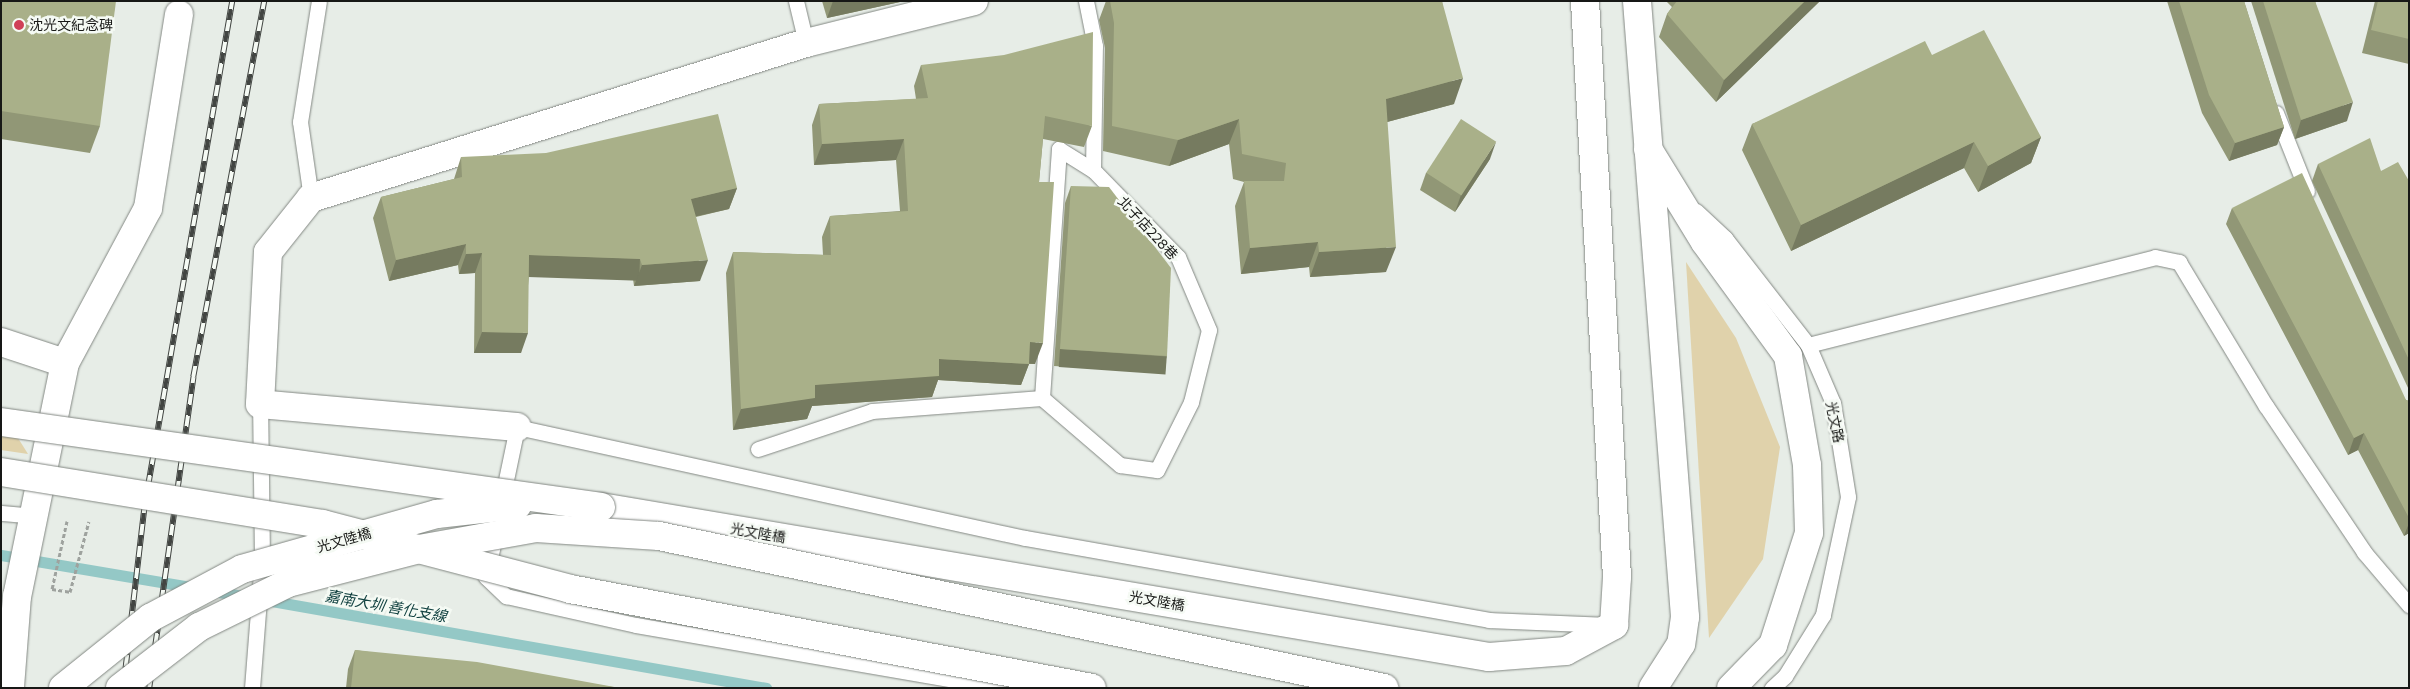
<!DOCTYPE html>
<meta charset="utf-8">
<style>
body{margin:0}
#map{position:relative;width:2410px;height:689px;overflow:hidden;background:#e7ede7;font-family:Commissioner,"Noto Sans TC",sans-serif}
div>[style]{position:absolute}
.green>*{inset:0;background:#e0d2ab}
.stream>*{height:11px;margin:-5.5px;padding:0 5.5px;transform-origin:5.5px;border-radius:5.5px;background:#94c8c6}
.roads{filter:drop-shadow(0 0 1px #838883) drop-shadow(0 0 1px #838883)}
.service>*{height:15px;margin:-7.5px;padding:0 7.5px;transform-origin:7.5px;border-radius:7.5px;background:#fff}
.minor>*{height:28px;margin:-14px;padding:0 14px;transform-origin:14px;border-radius:14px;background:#fff}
.tertiary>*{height:28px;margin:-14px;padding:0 14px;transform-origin:14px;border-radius:14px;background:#fff}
.rail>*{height:5.5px;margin-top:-2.75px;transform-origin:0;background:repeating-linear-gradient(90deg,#f5faf4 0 11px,#424542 0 22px);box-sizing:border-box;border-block:1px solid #424542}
.path-bridge>*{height:3px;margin-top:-1.5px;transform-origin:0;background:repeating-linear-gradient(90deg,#9ea29e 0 4px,transparent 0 6.5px)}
.bridges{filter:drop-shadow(0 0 1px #838883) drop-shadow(0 0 1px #838883)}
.tertiary-bridge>*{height:28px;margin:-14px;padding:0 14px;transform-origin:14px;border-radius:14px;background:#fff}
.wall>*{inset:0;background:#919776}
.shaded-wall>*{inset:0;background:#767b60;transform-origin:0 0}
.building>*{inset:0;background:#a9b089;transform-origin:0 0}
.dots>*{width:14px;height:14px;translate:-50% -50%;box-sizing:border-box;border:2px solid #f5faf4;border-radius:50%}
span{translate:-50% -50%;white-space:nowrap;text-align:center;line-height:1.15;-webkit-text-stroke:5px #f5faf4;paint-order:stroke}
.poi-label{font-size:14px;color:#171816}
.left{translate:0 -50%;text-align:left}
.street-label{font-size:14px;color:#171816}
.water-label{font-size:15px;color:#124241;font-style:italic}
.frame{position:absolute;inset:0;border:2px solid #171816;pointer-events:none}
</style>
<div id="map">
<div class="green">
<div style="clip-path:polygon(1686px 262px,1736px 338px,1780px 447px,1763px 559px,1709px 638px)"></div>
<div style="clip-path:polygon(1px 411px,28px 454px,1px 450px)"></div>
</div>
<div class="stream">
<div style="left:1px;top:555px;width:198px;rotate:9.6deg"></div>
<div style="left:212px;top:591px;width:36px;rotate:9deg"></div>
<div style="left:266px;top:600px;width:508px;rotate:9.98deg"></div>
</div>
<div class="roads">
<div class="service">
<div style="left:796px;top:1px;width:43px;rotate:76.6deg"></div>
<div style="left:2276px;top:113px;width:84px;rotate:68.3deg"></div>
<div style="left:311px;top:198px;width:77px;rotate:-98.2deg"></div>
<div style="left:300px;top:122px;width:122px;rotate:-81.1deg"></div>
<div style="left:1696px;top:211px;width:40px;rotate:43deg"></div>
<div style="left:1725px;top:238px;width:135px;rotate:52.2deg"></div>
<div style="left:1808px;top:345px;width:63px;rotate:66.7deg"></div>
<div style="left:1833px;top:403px;width:95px;rotate:80.9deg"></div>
<div style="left:1848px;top:497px;width:121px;rotate:102deg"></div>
<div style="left:1823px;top:615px;width:72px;rotate:121.9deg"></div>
<div style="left:1785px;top:676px;width:18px;rotate:137deg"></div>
<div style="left:1808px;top:345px;width:358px;rotate:-14.2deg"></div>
<div style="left:2155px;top:257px;width:25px;rotate:12deg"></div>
<div style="left:2179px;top:262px;width:168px;rotate:58.9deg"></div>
<div style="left:2266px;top:406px;width:176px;rotate:56.1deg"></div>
<div style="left:2364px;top:552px;width:70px;rotate:49.7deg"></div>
<div style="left:1042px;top:398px;width:250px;rotate:-86.1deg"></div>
<div style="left:1059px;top:149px;width:40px;rotate:32deg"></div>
<div style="left:758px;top:449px;width:120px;rotate:-18.4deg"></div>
<div style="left:872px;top:411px;width:170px;rotate:-4.4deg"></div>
<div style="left:1042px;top:398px;width:103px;rotate:40.7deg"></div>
<div style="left:1120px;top:465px;width:37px;rotate:8deg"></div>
<div style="left:1157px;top:470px;width:76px;rotate:-63.4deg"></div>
<div style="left:1191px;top:402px;width:74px;rotate:-76deg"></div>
<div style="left:1209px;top:330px;width:79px;rotate:-113deg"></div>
<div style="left:1178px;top:257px;width:122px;rotate:-134.3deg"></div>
<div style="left:1093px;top:170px;width:124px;rotate:-89.1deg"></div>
<div style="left:1095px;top:46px;width:46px;rotate:-101.3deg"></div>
<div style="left:502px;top:499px;width:74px;rotate:-78.2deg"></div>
<div style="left:517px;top:427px;width:520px;rotate:12.33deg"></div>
<div style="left:1025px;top:538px;width:471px;rotate:10deg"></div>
<div style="left:1489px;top:620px;width:118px;rotate:2.4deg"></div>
<div style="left:1px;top:513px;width:34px;rotate:5deg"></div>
<div style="left:496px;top:531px;width:47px;rotate:102.3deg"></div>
<div style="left:486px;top:577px;width:28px;rotate:44deg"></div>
<div style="left:506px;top:596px;width:133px;rotate:12.6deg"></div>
<div style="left:636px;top:625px;width:368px;rotate:9.8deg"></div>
<div style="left:252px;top:688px;width:128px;rotate:-85.5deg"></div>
<div style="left:262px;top:560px;width:156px;rotate:-90.7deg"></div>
</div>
<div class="minor">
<div style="left:65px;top:363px;width:176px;rotate:-61.8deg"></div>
<div style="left:148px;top:208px;width:196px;rotate:-80.9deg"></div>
<div style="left:517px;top:427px;width:258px;rotate:-174.9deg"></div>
<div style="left:260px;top:404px;width:152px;rotate:-87deg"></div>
<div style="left:268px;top:252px;width:69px;rotate:-51.5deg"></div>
<div style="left:311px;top:198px;width:519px;rotate:-17.39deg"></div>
<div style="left:806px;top:43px;width:173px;rotate:-14deg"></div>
</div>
<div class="tertiary">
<div style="left:1637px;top:1px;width:618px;rotate:85.54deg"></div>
<div style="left:1685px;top:617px;width:27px;rotate:98deg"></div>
<div style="left:1681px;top:644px;width:52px;rotate:122.5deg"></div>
<div style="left:935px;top:10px;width:10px;rotate:-66deg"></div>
<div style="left:1648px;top:149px;width:109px;rotate:58.5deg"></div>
<div style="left:1705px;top:242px;width:141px;rotate:53.9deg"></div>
<div style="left:1788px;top:356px;width:111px;rotate:80.1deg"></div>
<div style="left:1807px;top:465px;width:68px;rotate:88.3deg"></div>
<div style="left:1809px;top:533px;width:118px;rotate:107.8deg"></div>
<div style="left:1773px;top:645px;width:60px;rotate:134.3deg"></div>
<div style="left:1px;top:342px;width:67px;rotate:18.2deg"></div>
<div style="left:65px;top:363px;width:238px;rotate:101.6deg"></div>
<div style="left:17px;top:596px;width:92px;rotate:94.4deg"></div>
<div style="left:601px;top:507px;width:901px;rotate:9.59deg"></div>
<div style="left:1489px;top:657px;width:77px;rotate:-4.5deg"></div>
<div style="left:1566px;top:651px;width:55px;rotate:-28.4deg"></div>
<div style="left:1614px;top:625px;width:48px;rotate:-86.4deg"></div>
<div style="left:1617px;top:577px;width:577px;rotate:-93.18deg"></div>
</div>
</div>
<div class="rail">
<div style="left:123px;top:688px;width:181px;rotate:-83.3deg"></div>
<div style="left:144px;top:508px;width:515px;rotate:-80.15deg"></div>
<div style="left:149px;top:688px;width:314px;rotate:-81.9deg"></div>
<div style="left:193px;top:377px;width:383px;rotate:-79.3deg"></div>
</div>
<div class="path-bridge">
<div style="left:67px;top:521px;width:70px;rotate:102.4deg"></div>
<div style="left:52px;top:589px;width:18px;rotate:9deg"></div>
<div style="left:70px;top:592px;width:73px;rotate:-75deg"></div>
</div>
<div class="bridges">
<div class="tertiary-bridge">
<div style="left:1px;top:422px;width:606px;rotate:8.06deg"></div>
<div style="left:1px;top:472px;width:326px;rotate:9.2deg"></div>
<div style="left:323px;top:524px;width:255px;rotate:14.7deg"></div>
<div style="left:570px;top:589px;width:531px;rotate:10.74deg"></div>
<div style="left:63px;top:688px;width:112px;rotate:-38.8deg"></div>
<div style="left:150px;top:618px;width:104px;rotate:-28deg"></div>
<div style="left:242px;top:569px;width:203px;rotate:-15.8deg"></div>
<div style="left:437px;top:514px;width:81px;rotate:-6.4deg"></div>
<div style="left:120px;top:688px;width:100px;rotate:-37.7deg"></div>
<div style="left:199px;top:627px;width:99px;rotate:-26.3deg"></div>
<div style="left:288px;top:583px;width:135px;rotate:-14.5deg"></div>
<div style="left:419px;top:549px;width:119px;rotate:-10.2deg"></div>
<div style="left:536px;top:528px;width:123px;rotate:3.7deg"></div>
<div style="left:659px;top:536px;width:741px;rotate:11.84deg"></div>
</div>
</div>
<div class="wall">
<div style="clip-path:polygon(1px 1px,100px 126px,90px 153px,1px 139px)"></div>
<div style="clip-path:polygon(822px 1px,900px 1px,900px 2px,827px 18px)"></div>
<div style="clip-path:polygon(1106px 1px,1442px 1px,1454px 104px,1387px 122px,1386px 272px,1310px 277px,1309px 267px,1241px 274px,1235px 206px,1244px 182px,1233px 179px,1229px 144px,1169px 166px,1103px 151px,1105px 48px,1099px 20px)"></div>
<div style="clip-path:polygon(1666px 1px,1820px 1px,1716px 102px,1659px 37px,1667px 14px,1672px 7px)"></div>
<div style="clip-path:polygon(2167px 1px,2244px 1px,2284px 127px,2277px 145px,2229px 161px,2202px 113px)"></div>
<div style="clip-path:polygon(2251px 1px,2315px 1px,2347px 121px,2295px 139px)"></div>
<div style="clip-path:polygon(2375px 1px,2409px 1px,2409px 64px,2362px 53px)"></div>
<div style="clip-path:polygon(1932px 55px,2041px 137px,2031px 163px,1978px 192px,1964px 168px,1791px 251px,1742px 150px,1752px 124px)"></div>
<div style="clip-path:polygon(921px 65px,1092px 126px,1084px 147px,1043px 139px,1039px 182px,1035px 364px,1029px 364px,1021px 385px,938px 380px,932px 397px,812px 406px,807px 419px,733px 430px,726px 273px,733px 252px,823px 255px,822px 237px,830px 216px,900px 211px,896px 160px,814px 165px,812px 125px,819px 104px,916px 99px,914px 86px)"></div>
<div style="clip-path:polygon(461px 157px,737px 188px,729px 209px,696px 217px,700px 281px,634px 286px,633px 279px,529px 276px,521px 353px,474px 353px,475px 273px,459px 274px,458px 265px,389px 281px,373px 218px,381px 197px,454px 179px)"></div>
<div style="clip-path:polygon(1490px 159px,1455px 212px,1420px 190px,1426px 173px)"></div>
<div style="clip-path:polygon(2318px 164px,2381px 171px,2409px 181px,2409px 390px,2312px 181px)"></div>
<div style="clip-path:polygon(1071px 186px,1167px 356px,1161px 373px,1054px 366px,1065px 203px)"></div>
<div style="clip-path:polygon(2232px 208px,2406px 400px,2409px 401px,2409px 533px,2404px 536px,2358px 450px,2348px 455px,2226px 224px)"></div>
<div style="clip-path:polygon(355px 650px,620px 688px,346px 688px,348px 669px)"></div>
</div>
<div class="shaded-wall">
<div style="clip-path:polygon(833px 1px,900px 1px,900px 2px,827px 18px)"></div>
<div style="clip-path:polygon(1805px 1px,1820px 1px,1716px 102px,1724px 80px)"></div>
<div style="clip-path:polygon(1463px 78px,1454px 104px,1376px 125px,1386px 99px)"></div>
<div style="clip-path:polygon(2353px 102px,2347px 121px,2295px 139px,2301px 120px)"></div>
<div style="clip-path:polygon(1239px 119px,1229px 144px,1169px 166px,1178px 140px)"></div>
<div style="clip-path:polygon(2284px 127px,2277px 145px,2229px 161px,2235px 143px)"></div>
<div style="clip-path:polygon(2041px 137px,2031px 163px,1978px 192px,1988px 166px)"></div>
<div style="clip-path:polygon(904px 139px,896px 160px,814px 165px,822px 144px)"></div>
<div style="clip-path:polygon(1496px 142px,1490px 159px,1455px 212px,1461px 195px)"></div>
<div style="clip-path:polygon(1974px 142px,1964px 168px,1791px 251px,1801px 225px)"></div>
<div style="clip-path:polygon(737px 188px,729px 209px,684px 219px,691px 199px)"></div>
<div style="clip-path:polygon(1318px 242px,1309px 267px,1241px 274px,1250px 248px)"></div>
<div style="clip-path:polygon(466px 244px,458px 265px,389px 281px,396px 260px)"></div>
<div style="clip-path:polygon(1396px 247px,1386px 272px,1310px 277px,1319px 252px)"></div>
<div style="clip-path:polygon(482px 253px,475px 273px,459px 274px,466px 254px)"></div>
<div style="left:529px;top:255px;width:111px;height:22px;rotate:2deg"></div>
<div style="clip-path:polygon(708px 260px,700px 281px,634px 286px,642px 265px)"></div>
<div style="clip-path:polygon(482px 332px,528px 333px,521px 353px,474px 353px)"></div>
<div style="clip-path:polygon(1030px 342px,1043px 343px,1035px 364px,1023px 363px)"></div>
<div style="left:1060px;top:349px;width:107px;height:18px;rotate:4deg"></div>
<div style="clip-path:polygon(939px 359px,1029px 364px,1021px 385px,938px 380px,932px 397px,812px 406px,807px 419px,733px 430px,741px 409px,815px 385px)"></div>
<div style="clip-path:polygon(2364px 433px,2358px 450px,2348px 455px,2354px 438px)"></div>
<div style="clip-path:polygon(2409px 523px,2409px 533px,2404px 536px)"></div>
</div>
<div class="building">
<div style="clip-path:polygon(1px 1px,116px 1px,100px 126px,1px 111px)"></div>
<div style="clip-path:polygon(1110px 1px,1442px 1px,1463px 78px,1386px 99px,1396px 247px,1319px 252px,1318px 242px,1250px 248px,1244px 181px,1284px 181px,1286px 163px,1242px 154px,1239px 119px,1178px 140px,1112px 126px,1114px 23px)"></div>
<div style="clip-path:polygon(1677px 1px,1805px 1px,1724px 80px,1667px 14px)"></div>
<div style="clip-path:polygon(2179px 1px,2244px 1px,2284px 127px,2235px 143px,2209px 95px)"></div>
<div style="clip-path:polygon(2263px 1px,2315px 1px,2353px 102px,2301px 120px)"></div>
<div style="clip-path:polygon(2378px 1px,2409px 1px,2409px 39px,2371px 30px)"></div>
<div style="clip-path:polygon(1984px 30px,2041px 137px,1988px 166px,1974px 142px,1801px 225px,1752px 124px,1925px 41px,1932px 55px)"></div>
<div style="clip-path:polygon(1093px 32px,1092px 126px,1045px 116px,1039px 182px,1054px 182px,1043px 343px,1030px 342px,1029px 364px,939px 359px,939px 376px,815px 385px,815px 398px,741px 409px,733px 252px,831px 255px,830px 216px,908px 211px,904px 139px,822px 144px,819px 104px,928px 98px,921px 65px,1004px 55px)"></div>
<div style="clip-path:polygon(718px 114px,737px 188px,691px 199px,708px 260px,642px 265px,640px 259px,529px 255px,528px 333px,482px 332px,482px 253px,466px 254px,466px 244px,396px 260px,381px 197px,462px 177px,461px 157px,546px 153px)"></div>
<div style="left:1461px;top:119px;width:42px;height:64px;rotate:33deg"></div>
<div style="clip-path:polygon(2370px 138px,2381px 171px,2398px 162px,2409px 181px,2409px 360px,2318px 164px)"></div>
<div style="clip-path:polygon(2302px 173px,2406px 400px,2409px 401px,2409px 518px,2364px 433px,2354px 438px,2232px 208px)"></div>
<div style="clip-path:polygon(1071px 186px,1109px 187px,1171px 268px,1167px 356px,1060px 349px)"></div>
<div style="clip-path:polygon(355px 650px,477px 662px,620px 688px,351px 688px)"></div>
</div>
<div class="dots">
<div style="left:19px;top:25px;background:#d04058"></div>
</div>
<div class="poi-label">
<span class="left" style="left:29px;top:25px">沈光文紀念碑</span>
</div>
<div class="street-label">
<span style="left:1148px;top:228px;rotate:47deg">北子店228巷</span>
<span style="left:1835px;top:422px;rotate:78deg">光文路</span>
<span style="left:758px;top:533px;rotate:10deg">光文陸橋</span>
<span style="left:344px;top:540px;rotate:-16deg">光文陸橋</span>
<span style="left:1157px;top:601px;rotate:10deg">光文陸橋</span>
</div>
<div class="water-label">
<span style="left:386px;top:606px;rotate:10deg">嘉南大圳 善化支線</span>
</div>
<div class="frame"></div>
</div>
